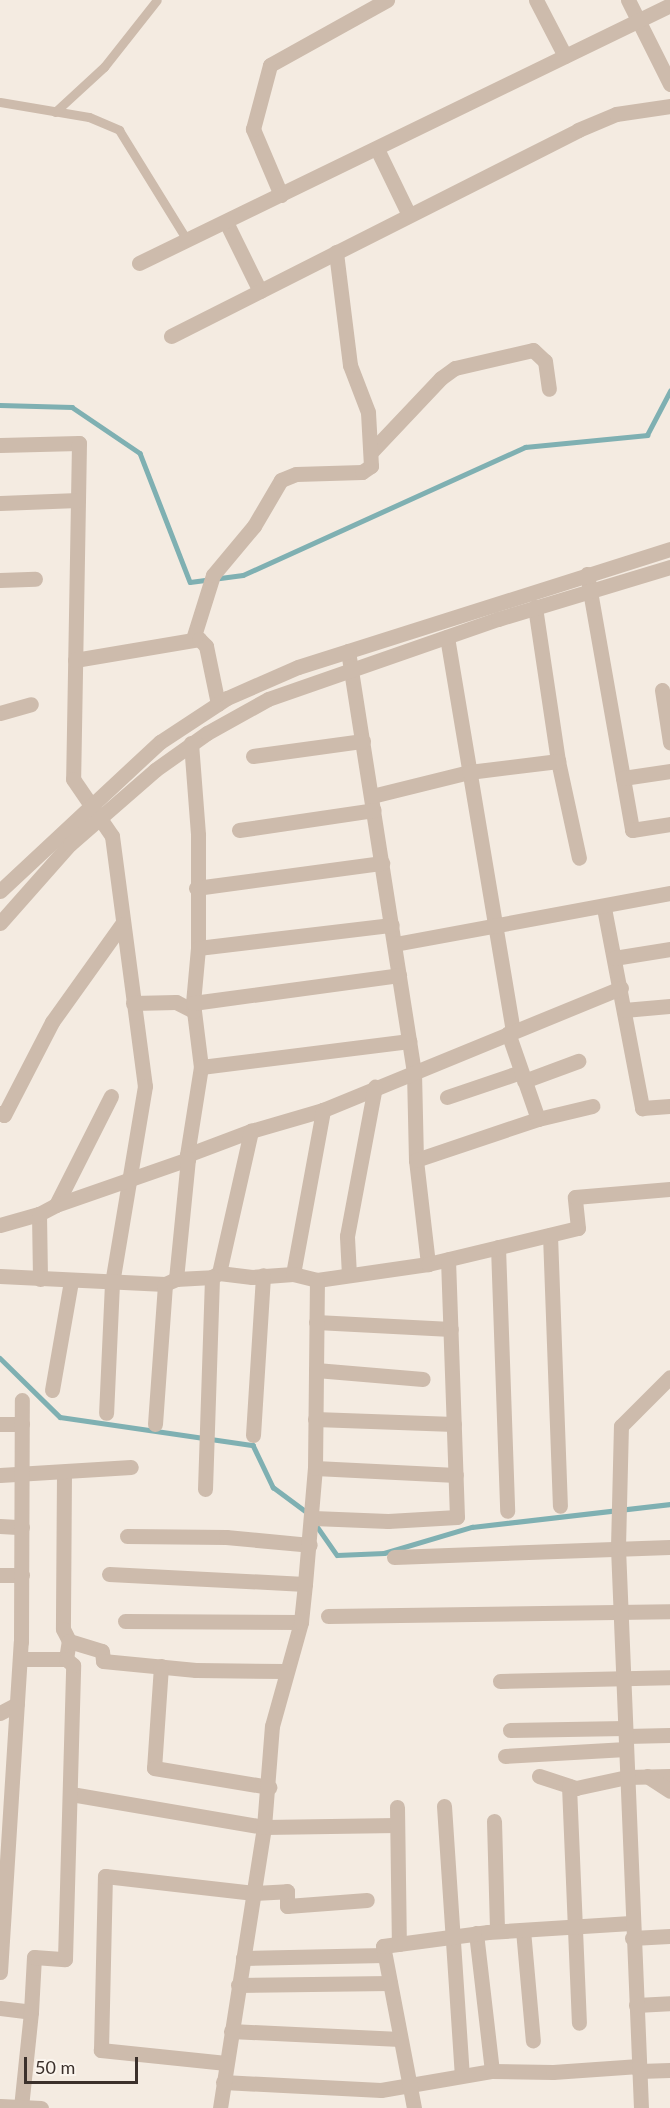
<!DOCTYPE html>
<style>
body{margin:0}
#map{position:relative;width:670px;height:2108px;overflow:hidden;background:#f4ebe1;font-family:Lato,sans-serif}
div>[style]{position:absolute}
.stream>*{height:4.5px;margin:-2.25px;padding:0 2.25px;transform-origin:2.25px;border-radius:2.25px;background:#7fb0b2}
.service>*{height:9px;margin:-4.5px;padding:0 4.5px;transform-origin:4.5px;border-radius:4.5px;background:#cdbbac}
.minor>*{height:15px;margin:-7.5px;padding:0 7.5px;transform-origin:7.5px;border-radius:7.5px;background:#cdbbac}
.tertiary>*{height:15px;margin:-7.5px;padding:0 7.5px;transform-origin:7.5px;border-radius:7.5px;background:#cdbbac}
span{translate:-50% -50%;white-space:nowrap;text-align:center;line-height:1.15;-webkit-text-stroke:6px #fbf5ee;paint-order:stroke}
.scale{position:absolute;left:24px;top:2057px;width:114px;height:27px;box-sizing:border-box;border:3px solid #3b302b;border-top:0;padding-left:8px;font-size:18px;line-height:21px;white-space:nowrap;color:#3b302b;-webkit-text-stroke:4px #fbf5ee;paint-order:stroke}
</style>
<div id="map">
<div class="stream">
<div style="left:0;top:405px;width:72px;rotate:1.6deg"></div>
<div style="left:72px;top:407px;width:82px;rotate:34.1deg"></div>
<div style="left:140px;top:453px;width:138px;rotate:68.8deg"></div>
<div style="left:190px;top:582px;width:53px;rotate:-7.5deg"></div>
<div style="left:243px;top:575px;width:310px;rotate:-24.4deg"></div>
<div style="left:525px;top:447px;width:123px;rotate:-5.6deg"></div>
<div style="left:647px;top:435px;width:50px;rotate:-62.4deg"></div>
<div style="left:0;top:1358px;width:84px;rotate:44.5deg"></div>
<div style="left:60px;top:1417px;width:195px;rotate:8.3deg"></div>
<div style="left:253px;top:1445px;width:47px;rotate:64.5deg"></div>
<div style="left:273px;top:1487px;width:44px;rotate:36.6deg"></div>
<div style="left:314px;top:1522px;width:40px;rotate:55.1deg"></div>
<div style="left:337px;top:1555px;width:47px;rotate:-2.4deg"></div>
<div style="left:384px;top:1553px;width:92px;rotate:-16.5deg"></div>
<div style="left:472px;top:1527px;width:199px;rotate:-6.6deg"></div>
</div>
<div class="service">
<div style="left:0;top:102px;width:90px;rotate:9.6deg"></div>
<div style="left:89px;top:117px;width:33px;rotate:23deg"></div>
<div style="left:119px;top:130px;width:129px;rotate:58.3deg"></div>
<div style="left:55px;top:112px;width:67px;rotate:-42.6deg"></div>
<div style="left:104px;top:67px;width:85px;rotate:-51.7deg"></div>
</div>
<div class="minor">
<div style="left:536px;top:0;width:63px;rotate:62.6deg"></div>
<div style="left:628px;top:0;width:94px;rotate:63.4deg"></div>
<div style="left:377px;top:149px;width:73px;rotate:64.1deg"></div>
<div style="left:281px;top:195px;width:72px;rotate:-113deg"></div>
<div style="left:253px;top:129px;width:66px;rotate:-75.1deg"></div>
<div style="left:270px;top:65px;width:134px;rotate:-29.1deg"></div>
<div style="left:226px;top:222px;width:77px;rotate:63.8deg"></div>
<div style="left:139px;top:263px;width:590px;rotate:-25.91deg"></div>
<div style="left:171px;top:336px;width:456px;rotate:-26.8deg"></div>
<div style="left:578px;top:130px;width:41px;rotate:-22.8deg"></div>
<div style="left:616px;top:114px;width:55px;rotate:-8.4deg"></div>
<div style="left:0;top:445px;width:79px;rotate:-1.5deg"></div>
<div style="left:79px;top:443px;width:336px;rotate:91deg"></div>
<div style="left:73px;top:779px;width:69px;rotate:55.6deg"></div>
<div style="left:112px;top:836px;width:252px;rotate:82.5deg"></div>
<div style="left:145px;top:1086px;width:200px;rotate:99.5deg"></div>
<div style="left:112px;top:1283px;width:130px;rotate:92.6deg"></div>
<div style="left:371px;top:452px;width:102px;rotate:-46.6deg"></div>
<div style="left:441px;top:378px;width:17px;rotate:-36deg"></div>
<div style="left:455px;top:368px;width:80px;rotate:-13deg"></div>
<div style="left:533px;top:350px;width:16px;rotate:43deg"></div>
<div style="left:545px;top:361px;width:28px;rotate:82deg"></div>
<div style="left:0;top:503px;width:78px;rotate:-2.2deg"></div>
<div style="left:587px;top:574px;width:260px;rotate:80deg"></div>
<div style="left:632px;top:830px;width:38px;rotate:-9deg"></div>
<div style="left:0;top:580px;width:35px;rotate:-2deg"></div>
<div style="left:535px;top:607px;width:156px;rotate:81.5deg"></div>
<div style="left:558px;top:761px;width:99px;rotate:77.8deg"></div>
<div style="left:447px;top:637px;width:399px;rotate:80.5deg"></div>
<div style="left:193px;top:639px;width:67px;rotate:-72.6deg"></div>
<div style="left:213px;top:575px;width:64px;rotate:-50.1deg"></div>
<div style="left:254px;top:526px;width:53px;rotate:-59.6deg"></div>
<div style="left:281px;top:480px;width:16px;rotate:-22deg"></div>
<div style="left:296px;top:474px;width:66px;rotate:-1.7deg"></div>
<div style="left:362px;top:472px;width:11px;rotate:-34deg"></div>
<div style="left:371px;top:466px;width:54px;rotate:-93.2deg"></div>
<div style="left:368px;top:412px;width:50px;rotate:-111deg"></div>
<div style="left:350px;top:365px;width:114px;rotate:-97.1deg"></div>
<div style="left:348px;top:651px;width:426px;rotate:81.1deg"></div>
<div style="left:414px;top:1072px;width:88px;rotate:88.7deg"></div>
<div style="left:416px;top:1160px;width:105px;rotate:83.4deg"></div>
<div style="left:75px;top:660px;width:126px;rotate:-9.6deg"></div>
<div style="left:199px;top:639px;width:10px;rotate:45deg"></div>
<div style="left:206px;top:646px;width:59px;rotate:78.3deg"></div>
<div style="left:662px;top:690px;width:53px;rotate:81.3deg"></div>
<div style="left:0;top:713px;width:32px;rotate:-16deg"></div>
<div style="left:191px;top:743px;width:92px;rotate:85.6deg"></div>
<div style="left:198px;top:835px;width:113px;rotate:90deg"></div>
<div style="left:198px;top:948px;width:195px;rotate:-6.8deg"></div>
<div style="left:253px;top:756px;width:111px;rotate:-7.8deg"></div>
<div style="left:623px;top:778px;width:48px;rotate:-8.5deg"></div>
<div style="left:372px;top:796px;width:100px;rotate:-13.9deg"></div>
<div style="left:469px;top:772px;width:90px;rotate:-7deg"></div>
<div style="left:239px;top:830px;width:136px;rotate:-8.4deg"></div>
<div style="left:196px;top:888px;width:188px;rotate:-7.7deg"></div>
<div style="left:604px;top:908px;width:204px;rotate:79.2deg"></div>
<div style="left:642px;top:1108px;width:28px;rotate:-4deg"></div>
<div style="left:395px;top:944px;width:280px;rotate:-10.5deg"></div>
<div style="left:198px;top:948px;width:55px;rotate:95.2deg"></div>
<div style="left:193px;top:1003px;width:64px;rotate:82.9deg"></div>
<div style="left:614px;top:958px;width:57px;rotate:-9.1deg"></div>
<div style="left:133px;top:1003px;width:43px;rotate:-1.3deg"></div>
<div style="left:176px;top:1002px;width:20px;rotate:27deg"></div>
<div style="left:194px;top:1011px;width:8px;rotate:-97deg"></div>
<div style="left:193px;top:1003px;width:208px;rotate:-7.7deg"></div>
<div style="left:624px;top:1010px;width:46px;rotate:-5deg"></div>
<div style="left:524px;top:1081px;width:58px;rotate:-20.3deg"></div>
<div style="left:447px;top:1097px;width:78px;rotate:-18.7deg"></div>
<div style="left:0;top:1113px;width:4px;rotate:27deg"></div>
<div style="left:4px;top:1115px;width:105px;rotate:-62.7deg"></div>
<div style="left:52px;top:1022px;width:120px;rotate:-54.5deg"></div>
<div style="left:538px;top:1119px;width:56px;rotate:-13.5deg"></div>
<div style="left:187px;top:1155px;width:89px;rotate:-81deg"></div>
<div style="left:201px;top:1067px;width:210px;rotate:-7.1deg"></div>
<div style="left:416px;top:1160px;width:129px;rotate:-18.6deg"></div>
<div style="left:538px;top:1119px;width:91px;rotate:-109.2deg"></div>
<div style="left:56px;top:1205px;width:122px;rotate:-63.2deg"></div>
<div style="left:39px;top:1214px;width:65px;rotate:89.1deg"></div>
<div style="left:0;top:1225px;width:41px;rotate:-15.8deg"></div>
<div style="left:39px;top:1214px;width:19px;rotate:-28deg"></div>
<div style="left:56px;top:1205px;width:140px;rotate:-19.2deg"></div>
<div style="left:188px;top:1159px;width:4px;rotate:-104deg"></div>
<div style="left:187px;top:1155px;width:68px;rotate:-20.6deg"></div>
<div style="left:251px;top:1131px;width:75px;rotate:-16.3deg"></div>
<div style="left:323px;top:1110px;width:322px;rotate:-22.3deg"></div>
<div style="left:550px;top:1235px;width:271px;rotate:87.9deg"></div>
<div style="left:498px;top:1247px;width:264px;rotate:88deg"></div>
<div style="left:219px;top:1273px;width:146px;rotate:-77.3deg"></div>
<div style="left:293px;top:1274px;width:167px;rotate:-79.6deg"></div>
<div style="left:349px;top:1275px;width:39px;rotate:-93deg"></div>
<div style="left:347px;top:1236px;width:152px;rotate:-79.4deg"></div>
<div style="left:0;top:1276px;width:165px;rotate:2.8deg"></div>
<div style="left:165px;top:1284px;width:12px;rotate:-24deg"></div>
<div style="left:176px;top:1279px;width:36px;rotate:-3deg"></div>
<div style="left:212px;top:1277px;width:8px;rotate:-30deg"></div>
<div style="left:219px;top:1273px;width:33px;rotate:7deg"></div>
<div style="left:252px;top:1277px;width:41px;rotate:-4.2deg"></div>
<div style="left:293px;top:1274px;width:25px;rotate:14deg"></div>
<div style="left:317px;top:1280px;width:112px;rotate:-8.2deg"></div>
<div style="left:428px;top:1264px;width:154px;rotate:-13.5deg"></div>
<div style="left:578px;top:1228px;width:31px;rotate:-96deg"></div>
<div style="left:575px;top:1197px;width:95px;rotate:-4.8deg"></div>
<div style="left:176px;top:1279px;width:121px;rotate:-84.3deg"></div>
<div style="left:316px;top:1322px;width:135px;rotate:3deg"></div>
<div style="left:316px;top:1370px;width:107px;rotate:4.8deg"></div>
<div style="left:52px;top:1390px;width:111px;rotate:-80.1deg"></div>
<div style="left:315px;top:1419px;width:139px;rotate:2.1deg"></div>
<div style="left:0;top:1424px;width:22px"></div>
<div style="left:155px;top:1424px;width:140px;rotate:-85.9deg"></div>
<div style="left:253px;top:1435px;width:160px;rotate:-86.4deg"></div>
<div style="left:315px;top:1468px;width:141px;rotate:2.8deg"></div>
<div style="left:64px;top:1473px;width:156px;rotate:90.4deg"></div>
<div style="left:63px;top:1629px;width:13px;rotate:63deg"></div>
<div style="left:0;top:1475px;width:131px;rotate:-3.5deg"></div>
<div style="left:205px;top:1489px;width:212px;rotate:-88.1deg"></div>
<div style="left:313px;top:1518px;width:75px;rotate:2.3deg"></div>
<div style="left:388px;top:1521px;width:69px;rotate:-3.3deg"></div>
<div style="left:457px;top:1517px;width:258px;rotate:-92deg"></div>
<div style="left:0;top:1526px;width:22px;rotate:3deg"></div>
<div style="left:127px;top:1536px;width:99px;rotate:0.6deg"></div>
<div style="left:226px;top:1537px;width:84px;rotate:5.4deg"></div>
<div style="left:394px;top:1557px;width:276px;rotate:-2.1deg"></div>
<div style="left:109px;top:1574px;width:196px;rotate:2.9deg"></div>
<div style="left:0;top:1575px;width:22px"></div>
<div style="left:328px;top:1616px;width:342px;rotate:-0.8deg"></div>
<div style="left:125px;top:1621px;width:176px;rotate:0.3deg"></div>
<div style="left:20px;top:1659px;width:46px"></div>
<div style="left:66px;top:1659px;width:18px;rotate:-81deg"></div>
<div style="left:69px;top:1641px;width:34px;rotate:17deg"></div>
<div style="left:102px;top:1651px;width:10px;rotate:84deg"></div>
<div style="left:103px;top:1661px;width:93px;rotate:5.5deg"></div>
<div style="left:196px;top:1670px;width:88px;rotate:0.7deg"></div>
<div style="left:161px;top:1666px;width:102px;rotate:93.9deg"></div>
<div style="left:154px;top:1768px;width:117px;rotate:9.4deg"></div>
<div style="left:500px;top:1681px;width:170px;rotate:-1.3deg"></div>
<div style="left:0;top:1713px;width:19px;rotate:-28deg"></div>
<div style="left:510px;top:1730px;width:115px;rotate:-1deg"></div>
<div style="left:626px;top:1736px;width:44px;rotate:-1.3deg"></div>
<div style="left:505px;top:1756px;width:121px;rotate:-3.3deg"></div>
<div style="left:539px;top:1776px;width:39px;rotate:18deg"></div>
<div style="left:576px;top:1788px;width:52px;rotate:-12.2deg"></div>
<div style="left:627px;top:1777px;width:43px;rotate:-1.3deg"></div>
<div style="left:647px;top:1776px;width:27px;rotate:33deg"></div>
<div style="left:569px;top:1786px;width:237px;rotate:87.6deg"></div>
<div style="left:71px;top:1794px;width:196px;rotate:9.7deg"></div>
<div style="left:264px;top:1827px;width:133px;rotate:-0.9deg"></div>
<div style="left:444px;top:1806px;width:269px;rotate:86.2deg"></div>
<div style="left:397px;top:1807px;width:137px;rotate:89.2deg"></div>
<div style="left:494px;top:1821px;width:110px;rotate:88.4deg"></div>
<div style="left:523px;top:1930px;width:111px;rotate:84.9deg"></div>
<div style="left:476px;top:1933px;width:139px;rotate:83.4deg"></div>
<div style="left:632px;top:1938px;width:38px;rotate:-3deg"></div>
<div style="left:243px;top:1958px;width:141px;rotate:-1.2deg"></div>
<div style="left:0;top:1972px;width:331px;rotate:-86.4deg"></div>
<div style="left:21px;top:1642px;width:242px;rotate:-89.8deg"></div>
<div style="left:238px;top:1985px;width:152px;rotate:-0.8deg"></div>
<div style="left:636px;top:2005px;width:34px;rotate:-3deg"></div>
<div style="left:0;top:2008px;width:31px;rotate:7deg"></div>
<div style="left:31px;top:2012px;width:96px;rotate:96deg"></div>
<div style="left:31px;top:2012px;width:55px;rotate:-86.9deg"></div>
<div style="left:34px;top:1957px;width:31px;rotate:4deg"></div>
<div style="left:65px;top:1959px;width:294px;rotate:-88.4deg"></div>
<div style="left:73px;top:1665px;width:9px;rotate:-139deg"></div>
<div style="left:231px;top:2031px;width:169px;rotate:2.7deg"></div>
<div style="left:226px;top:2063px;width:126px;rotate:-174.1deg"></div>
<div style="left:101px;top:2050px;width:174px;rotate:-88.7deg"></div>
<div style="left:105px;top:1876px;width:150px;rotate:6.5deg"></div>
<div style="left:254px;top:1893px;width:33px;rotate:-3deg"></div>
<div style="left:287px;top:1891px;width:15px;rotate:90deg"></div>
<div style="left:287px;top:1906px;width:80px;rotate:-4.3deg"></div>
<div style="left:639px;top:2071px;width:31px;rotate:-2deg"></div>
<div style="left:223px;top:2082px;width:158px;rotate:2.9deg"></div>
<div style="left:381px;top:2090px;width:113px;rotate:-9.7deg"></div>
<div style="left:492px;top:2071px;width:61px;rotate:0.9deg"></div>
<div style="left:553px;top:2072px;width:86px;rotate:-4deg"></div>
<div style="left:0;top:2106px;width:41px;rotate:2.8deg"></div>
<div style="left:220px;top:2108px;width:284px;rotate:-81.1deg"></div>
<div style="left:264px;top:1827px;width:101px;rotate:-85.5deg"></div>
<div style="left:272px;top:1726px;width:108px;rotate:-74.4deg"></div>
<div style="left:301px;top:1622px;width:38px;rotate:-84deg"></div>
<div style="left:305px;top:1584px;width:116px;rotate:-85.1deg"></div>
<div style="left:315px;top:1468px;width:188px;rotate:-89.4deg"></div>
<div style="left:414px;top:2108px;width:165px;rotate:-100.8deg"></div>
<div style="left:383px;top:1946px;width:106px;rotate:-7.6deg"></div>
<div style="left:488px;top:1932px;width:143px;rotate:-3.6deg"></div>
<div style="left:641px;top:2108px;width:561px;rotate:-92.35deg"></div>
<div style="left:618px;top:1547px;width:121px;rotate:-88.6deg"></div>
<div style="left:621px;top:1426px;width:69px;rotate:-45deg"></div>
</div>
<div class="tertiary">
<div style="left:0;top:891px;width:219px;rotate:-43deg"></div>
<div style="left:160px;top:742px;width:80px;rotate:-33.3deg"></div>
<div style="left:227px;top:698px;width:77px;rotate:-23.6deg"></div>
<div style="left:298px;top:667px;width:390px;rotate:-17.6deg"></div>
<div style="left:0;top:923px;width:106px;rotate:-48.5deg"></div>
<div style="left:70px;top:844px;width:113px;rotate:-41deg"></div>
<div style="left:155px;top:770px;width:64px;rotate:-35.4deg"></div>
<div style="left:207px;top:733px;width:70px;rotate:-29.1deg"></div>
<div style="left:268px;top:699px;width:244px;rotate:-19.2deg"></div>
<div style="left:498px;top:619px;width:180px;rotate:-16.8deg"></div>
</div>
<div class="scale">50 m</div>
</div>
